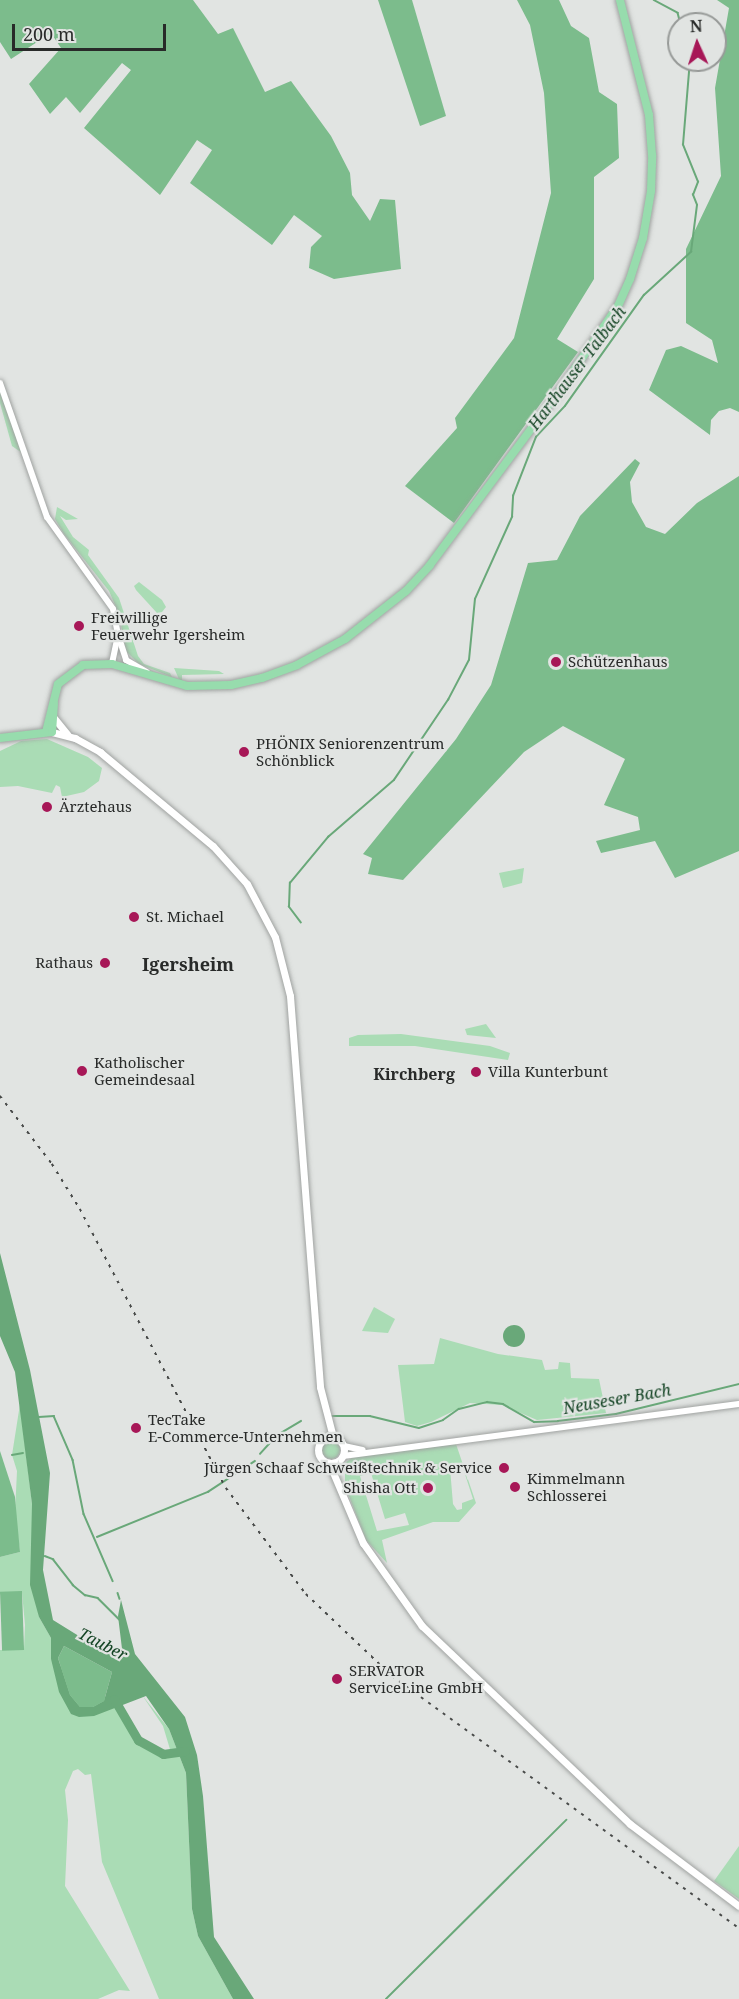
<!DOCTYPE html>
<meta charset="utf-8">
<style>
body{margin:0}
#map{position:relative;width:739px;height:1999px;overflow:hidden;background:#e1e4e2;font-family:"Noto Serif",serif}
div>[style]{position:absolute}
.green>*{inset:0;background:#aadcb5}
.round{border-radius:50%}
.forest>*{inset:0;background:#7cbc8c;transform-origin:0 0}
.water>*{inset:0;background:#69a879}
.stream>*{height:1.5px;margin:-0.75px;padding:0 0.75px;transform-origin:0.75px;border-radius:0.75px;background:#69a879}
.river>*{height:9px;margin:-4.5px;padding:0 4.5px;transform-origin:4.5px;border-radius:4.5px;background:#69a879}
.roads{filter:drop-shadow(0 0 2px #a0a3a1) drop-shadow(0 0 2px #a0a3a1)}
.tertiary>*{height:6px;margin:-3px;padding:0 3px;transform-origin:3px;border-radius:3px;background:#fff}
.secondary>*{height:7px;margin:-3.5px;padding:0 3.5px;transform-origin:3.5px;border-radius:3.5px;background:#fff}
.secondary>.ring{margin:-3.5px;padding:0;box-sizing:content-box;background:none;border:7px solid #fff;border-radius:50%}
.primary>*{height:8px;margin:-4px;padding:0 4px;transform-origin:4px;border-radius:4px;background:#97dcad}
.rail>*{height:1.5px;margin-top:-0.75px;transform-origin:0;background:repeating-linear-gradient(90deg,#474948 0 3px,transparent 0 9px)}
.dots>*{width:16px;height:16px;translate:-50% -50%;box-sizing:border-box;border:3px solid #e1e4e2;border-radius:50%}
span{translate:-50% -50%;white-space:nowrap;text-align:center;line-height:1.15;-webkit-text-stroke:4.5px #e1e4e2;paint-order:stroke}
.poi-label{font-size:15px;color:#282a29}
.left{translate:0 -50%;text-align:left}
.right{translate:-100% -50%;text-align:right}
.water-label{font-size:16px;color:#144424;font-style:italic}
.neighbourhood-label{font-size:16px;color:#282a29;font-weight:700}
.quarter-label{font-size:18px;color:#282a29;font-weight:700}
.north{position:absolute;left:667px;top:12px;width:60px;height:60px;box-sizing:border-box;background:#e1e4e2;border:2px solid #979a98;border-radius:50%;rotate:357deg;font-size:16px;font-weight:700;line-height:24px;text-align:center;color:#282a29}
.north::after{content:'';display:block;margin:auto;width:21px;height:27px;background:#a71757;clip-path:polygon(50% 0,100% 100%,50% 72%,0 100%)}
.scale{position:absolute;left:12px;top:24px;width:154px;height:27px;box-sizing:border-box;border:3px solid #282a29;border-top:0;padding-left:8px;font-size:18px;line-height:21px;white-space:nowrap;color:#282a29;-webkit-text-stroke:4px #e1e4e2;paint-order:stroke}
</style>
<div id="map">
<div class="green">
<div style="clip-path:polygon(0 383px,25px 455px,12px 446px,0 403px)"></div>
<div style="clip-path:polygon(57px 507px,78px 519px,66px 520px,60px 516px,73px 537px,89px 550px,88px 555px,119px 598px,138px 656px,144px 664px,170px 673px,172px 677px,139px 664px,126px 651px,119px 614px,109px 591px,64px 534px,55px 519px)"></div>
<div style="clip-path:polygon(139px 582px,162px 600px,166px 607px,162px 612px,157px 613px,136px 590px,134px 586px)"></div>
<div style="clip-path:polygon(174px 668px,219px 671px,224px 674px,182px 675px,182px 686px)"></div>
<div style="clip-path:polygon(47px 739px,88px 757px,102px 768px,99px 781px,84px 792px,62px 797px,60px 787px,56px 785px,52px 793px,18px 786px,0 787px,0 751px,21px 741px)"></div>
<div style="clip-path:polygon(524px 868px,522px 883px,503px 888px,499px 873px)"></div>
<div style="clip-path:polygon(486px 1024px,496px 1038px,467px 1035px,465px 1029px)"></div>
<div style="clip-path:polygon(401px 1034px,490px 1046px,510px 1053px,508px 1060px,415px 1046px,349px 1046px,349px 1038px,358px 1035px)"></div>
<div style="clip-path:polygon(374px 1307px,395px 1319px,388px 1333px,362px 1331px)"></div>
<div style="clip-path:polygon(440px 1338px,498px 1354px,542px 1360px,545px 1370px,558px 1369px,559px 1362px,570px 1363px,571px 1378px,599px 1379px,606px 1413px,537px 1420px,502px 1405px,470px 1403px,431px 1422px,417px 1426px,405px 1422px,398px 1365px,434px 1364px)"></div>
<div style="clip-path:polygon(20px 1404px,32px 1504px,39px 1617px,51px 1638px,51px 1659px,119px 1706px,124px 1721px,138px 1740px,172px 1756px,163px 1726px,142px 1695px,169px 1729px,186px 1773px,192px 1909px,198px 1936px,233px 1999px,159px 1999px,102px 1862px,91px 1774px,85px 1775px,78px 1769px,73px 1771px,65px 1790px,68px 1820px,65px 1886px,130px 1991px,119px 1990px,98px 1999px,0 1999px,0 1650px,24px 1649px,25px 1625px,22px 1592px,0 1594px,0 1557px,20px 1552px,15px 1512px,17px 1471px,12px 1455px)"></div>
<div class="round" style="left:322px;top:1441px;width:18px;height:18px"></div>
<div style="clip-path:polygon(evenodd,456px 1444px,476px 1503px,459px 1522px,433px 1522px,382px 1540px,387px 1563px,366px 1540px,345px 1486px,345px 1463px,353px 1457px,456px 1444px,462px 1465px,473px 1499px,462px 1503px,462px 1509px,457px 1510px,453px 1504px,450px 1468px,462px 1465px,456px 1444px,371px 1473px,385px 1519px,405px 1513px,409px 1525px,377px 1531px,360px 1476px,371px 1473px)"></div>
<div style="clip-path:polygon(739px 1846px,739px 1899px,714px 1881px)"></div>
</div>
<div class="forest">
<div style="clip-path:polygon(0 0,193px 0,218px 34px,233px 28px,265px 92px,291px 81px,331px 136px,350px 173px,352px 195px,370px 221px,380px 199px,395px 200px,401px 269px,334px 279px,309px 268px,311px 247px,322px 236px,294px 215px,272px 245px,190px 183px,212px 150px,197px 140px,160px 195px,84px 128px,131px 70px,122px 63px,80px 113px,66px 97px,50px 114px,29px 84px,61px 48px,51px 33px,11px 59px,0 42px)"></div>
<div style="clip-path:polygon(378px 0,412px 0,446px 116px,420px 126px)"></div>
<div style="clip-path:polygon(517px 0,559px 0,571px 26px,589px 38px,599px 92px,617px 104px,619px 158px,594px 177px,594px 279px,557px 339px,578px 352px,454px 523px,405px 486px,457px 428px,455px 418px,514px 338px,551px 193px,544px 93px,530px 25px)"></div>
<div style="clip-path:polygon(717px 0,739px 0,739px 412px,730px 408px,719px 411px,711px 420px,710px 435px,649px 390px,666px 350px,681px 346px,718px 363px,712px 340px,686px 323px,686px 249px,721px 176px,715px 88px,729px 8px)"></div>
<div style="clip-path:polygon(635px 459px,640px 463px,630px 482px,632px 502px,646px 527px,665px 534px,697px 503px,739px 476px,739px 851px,675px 878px,655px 841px,601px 853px,596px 841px,640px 830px,638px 817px,604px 805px,625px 759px,563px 726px,524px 752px,403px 880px,368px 874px,372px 858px,363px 854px,456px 739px,491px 685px,528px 563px,557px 560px,580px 516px)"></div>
<div style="clip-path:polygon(0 1451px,15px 1497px,20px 1552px,0 1557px)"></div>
<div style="left:22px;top:1591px;width:59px;height:22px;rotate:88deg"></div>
<div style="clip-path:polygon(64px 1646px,112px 1672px,104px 1701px,93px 1707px,80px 1707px,70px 1695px,58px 1658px)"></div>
</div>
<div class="water">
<div style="clip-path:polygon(evenodd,0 1253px,30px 1370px,50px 1473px,43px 1570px,53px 1620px,103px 1651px,123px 1657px,118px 1616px,121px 1600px,135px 1654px,185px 1717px,197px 1755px,203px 1796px,214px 1937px,254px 1999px,233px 1999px,198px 1936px,192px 1909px,186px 1773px,169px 1729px,146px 1696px,94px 1716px,79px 1717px,71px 1714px,59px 1692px,51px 1659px,51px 1638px,39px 1617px,30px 1585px,32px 1504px,15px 1372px,0 1336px,0 1253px,64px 1646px,112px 1672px,104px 1701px,93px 1707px,80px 1707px,70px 1695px,58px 1658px,64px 1646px)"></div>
<div class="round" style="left:503px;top:1325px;width:22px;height:22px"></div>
</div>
<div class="stream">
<div style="left:654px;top:0;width:27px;rotate:28deg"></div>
<div style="left:678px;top:13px;width:11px;rotate:75deg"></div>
<div style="left:301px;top:923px;width:20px;rotate:-127deg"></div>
<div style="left:289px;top:907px;width:24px;rotate:-88deg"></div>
<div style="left:290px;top:883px;width:60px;rotate:-50.4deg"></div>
<div style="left:328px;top:837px;width:87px;rotate:-40.8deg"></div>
<div style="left:394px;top:780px;width:97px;rotate:-56deg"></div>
<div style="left:448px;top:700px;width:45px;rotate:-62.3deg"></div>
<div style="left:469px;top:660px;width:61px;rotate:-84.4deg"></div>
<div style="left:475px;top:599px;width:90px;rotate:-65.7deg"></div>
<div style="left:512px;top:517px;width:21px;rotate:-87deg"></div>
<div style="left:513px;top:496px;width:63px;rotate:-68.7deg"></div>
<div style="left:536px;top:437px;width:42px;rotate:-46.9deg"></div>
<div style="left:565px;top:406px;width:136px;rotate:-54.6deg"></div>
<div style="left:644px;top:295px;width:64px;rotate:-42.5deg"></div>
<div style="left:691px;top:252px;width:47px;rotate:-82.7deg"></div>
<div style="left:697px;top:205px;width:11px;rotate:-112deg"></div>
<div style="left:693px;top:195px;width:14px;rotate:-69deg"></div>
<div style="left:698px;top:182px;width:40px;rotate:-112deg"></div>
<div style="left:683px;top:145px;width:85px;rotate:-85.3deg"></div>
<div style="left:332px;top:1416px;width:38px"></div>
<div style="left:370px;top:1416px;width:50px;rotate:13.8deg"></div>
<div style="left:419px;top:1428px;width:25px;rotate:-18deg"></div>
<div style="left:443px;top:1420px;width:19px;rotate:-35deg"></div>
<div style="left:459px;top:1409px;width:29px;rotate:-14deg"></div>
<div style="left:487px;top:1402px;width:16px;rotate:7deg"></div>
<div style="left:503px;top:1404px;width:36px;rotate:30deg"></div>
<div style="left:534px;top:1422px;width:24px;rotate:-2deg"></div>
<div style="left:558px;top:1421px;width:58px;rotate:-6.9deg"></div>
<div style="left:616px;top:1414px;width:127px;rotate:-13.7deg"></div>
<div style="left:39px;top:1417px;width:15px;rotate:-4deg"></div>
<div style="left:54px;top:1416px;width:48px;rotate:66.6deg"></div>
<div style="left:73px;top:1460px;width:55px;rotate:78.5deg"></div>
<div style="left:84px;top:1514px;width:73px;rotate:66.6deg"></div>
<div style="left:260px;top:1454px;width:24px;rotate:-48deg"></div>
<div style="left:276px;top:1436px;width:29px;rotate:-31deg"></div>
<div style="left:12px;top:1455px;width:11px;rotate:-10deg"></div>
<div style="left:97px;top:1537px;width:120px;rotate:-22.1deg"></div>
<div style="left:208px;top:1492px;width:56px;rotate:-33.4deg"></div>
<div style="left:45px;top:1556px;width:9px;rotate:21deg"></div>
<div style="left:53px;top:1559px;width:33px;rotate:52deg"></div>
<div style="left:73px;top:1585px;width:16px;rotate:40deg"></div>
<div style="left:85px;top:1595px;width:13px;rotate:13deg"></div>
<div style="left:98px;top:1598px;width:30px;rotate:45deg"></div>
<div style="left:118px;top:1593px;width:6px;rotate:72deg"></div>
<div style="left:386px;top:1999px;width:254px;rotate:-44.8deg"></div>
</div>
<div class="river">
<div style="left:114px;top:1699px;width:48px;rotate:59.7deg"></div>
<div style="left:138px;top:1740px;width:29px;rotate:29deg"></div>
<div style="left:163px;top:1754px;width:22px;rotate:-8deg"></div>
</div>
<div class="roads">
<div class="tertiary">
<div style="left:0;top:383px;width:142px;rotate:70.7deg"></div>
<div style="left:47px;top:517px;width:113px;rotate:54.3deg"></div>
<div style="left:113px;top:609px;width:26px;rotate:79deg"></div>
<div style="left:118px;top:635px;width:30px;rotate:102deg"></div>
<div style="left:120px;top:641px;width:20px;rotate:72deg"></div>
<div style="left:126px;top:660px;width:24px;rotate:30deg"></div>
<div style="left:344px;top:1446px;width:19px;rotate:12deg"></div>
<div style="left:343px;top:1456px;width:399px;rotate:-7.5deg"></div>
</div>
<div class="secondary">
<div style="left:54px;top:718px;width:21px;rotate:51deg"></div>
<div style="left:52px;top:732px;width:24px;rotate:15deg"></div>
<div style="left:75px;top:738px;width:29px;rotate:29deg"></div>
<div style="left:100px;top:752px;width:147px;rotate:39.8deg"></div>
<div style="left:213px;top:846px;width:51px;rotate:48.2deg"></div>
<div style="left:247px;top:884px;width:60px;rotate:62.2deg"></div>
<div style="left:275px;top:937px;width:61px;rotate:75.7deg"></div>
<div style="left:290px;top:996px;width:392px;rotate:85.6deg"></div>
<div style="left:320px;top:1387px;width:52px;rotate:75.4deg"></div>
<div class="ring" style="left:318px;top:1437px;width:19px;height:19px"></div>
<div style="left:329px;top:1463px;width:87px;rotate:67deg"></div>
<div style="left:363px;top:1543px;width:102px;rotate:54.6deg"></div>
<div style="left:422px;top:1626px;width:287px;rotate:43.6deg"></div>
<div style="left:630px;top:1824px;width:136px;rotate:37deg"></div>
</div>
<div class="primary">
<div style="left:46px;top:732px;width:49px;rotate:-76deg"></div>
<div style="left:58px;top:684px;width:31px;rotate:-37deg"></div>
<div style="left:83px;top:665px;width:29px;rotate:-2deg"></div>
<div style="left:112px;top:664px;width:78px;rotate:16.3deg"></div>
<div style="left:187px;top:686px;width:44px;rotate:-1.3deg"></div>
<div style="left:231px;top:685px;width:32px;rotate:-13deg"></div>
<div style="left:262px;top:678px;width:37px;rotate:-20deg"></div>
<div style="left:297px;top:665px;width:55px;rotate:-28.4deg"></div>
<div style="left:345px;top:639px;width:78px;rotate:-38.2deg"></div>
<div style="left:406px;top:591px;width:35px;rotate:-47deg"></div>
<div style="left:430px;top:565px;width:218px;rotate:-53.4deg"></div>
<div style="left:560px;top:390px;width:102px;rotate:-55.4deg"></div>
<div style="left:618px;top:306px;width:30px;rotate:-66deg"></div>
<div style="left:630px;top:279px;width:43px;rotate:-72.4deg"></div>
<div style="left:643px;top:238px;width:48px;rotate:-80.3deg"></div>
<div style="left:651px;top:191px;width:36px;rotate:-88deg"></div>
<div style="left:652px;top:155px;width:40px;rotate:-94.3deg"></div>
<div style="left:649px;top:115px;width:119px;rotate:-104.2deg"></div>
<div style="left:0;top:738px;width:52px;rotate:-6.6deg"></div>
<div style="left:52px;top:732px;width:28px;rotate:-86deg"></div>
</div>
</div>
<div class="rail">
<div style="left:0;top:1096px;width:86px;rotate:52.6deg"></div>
<div style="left:52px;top:1164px;width:53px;rotate:58.1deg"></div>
<div style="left:80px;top:1209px;width:315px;rotate:62.4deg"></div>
<div style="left:226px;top:1488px;width:133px;rotate:53deg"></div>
<div style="left:306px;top:1594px;width:119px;rotate:43.6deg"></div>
<div style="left:392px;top:1676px;width:429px;rotate:36deg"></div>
</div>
<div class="dots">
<div style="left:79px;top:626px;background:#a71757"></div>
<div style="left:556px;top:662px;background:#a71757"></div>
<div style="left:244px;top:752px;background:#a71757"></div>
<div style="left:47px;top:807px;background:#a71757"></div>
<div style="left:134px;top:917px;background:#a71757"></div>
<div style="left:105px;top:963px;background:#a71757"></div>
<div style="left:82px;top:1071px;background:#a71757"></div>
<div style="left:476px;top:1072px;background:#a71757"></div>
<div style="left:136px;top:1428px;background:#a71757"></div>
<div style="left:504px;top:1468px;background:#a71757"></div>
<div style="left:515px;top:1487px;background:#a71757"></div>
<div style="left:428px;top:1488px;background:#a71757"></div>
<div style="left:337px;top:1679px;background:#a71757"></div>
</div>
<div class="poi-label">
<span class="left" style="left:91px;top:626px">Freiwillige<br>Feuerwehr Igersheim</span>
<span class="left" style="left:568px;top:662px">Schützenhaus</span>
<span class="left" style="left:256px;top:752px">PHÖNIX Seniorenzentrum<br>Schönblick</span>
<span class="left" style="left:59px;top:807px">Ärztehaus</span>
<span class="left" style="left:146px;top:917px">St. Michael</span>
<span class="right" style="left:93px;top:963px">Rathaus</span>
<span class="left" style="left:94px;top:1071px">Katholischer<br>Gemeindesaal</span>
<span class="left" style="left:488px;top:1072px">Villa Kunterbunt</span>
<span class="left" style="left:148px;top:1428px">TecTake<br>E-Commerce-Unternehmen</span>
<span class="right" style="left:492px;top:1468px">Jürgen Schaaf Schweißtechnik &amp; Service</span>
<span class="left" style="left:527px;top:1487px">Kimmelmann<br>Schlosserei</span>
<span class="right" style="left:416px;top:1488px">Shisha Ott</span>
<span class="left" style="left:349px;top:1679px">SERVATOR<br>ServiceLine GmbH</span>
</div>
<div class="water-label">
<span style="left:577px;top:368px;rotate:-53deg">Harthauser Talbach</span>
<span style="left:617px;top:1399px;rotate:-10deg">Neuseser Bach</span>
<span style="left:103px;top:1644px;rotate:27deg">Tauber</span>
</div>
<div class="neighbourhood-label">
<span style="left:414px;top:1074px">Kirchberg</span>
</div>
<div class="quarter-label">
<span style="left:188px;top:964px">Igersheim</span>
</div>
<div class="north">N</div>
<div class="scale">200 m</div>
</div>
